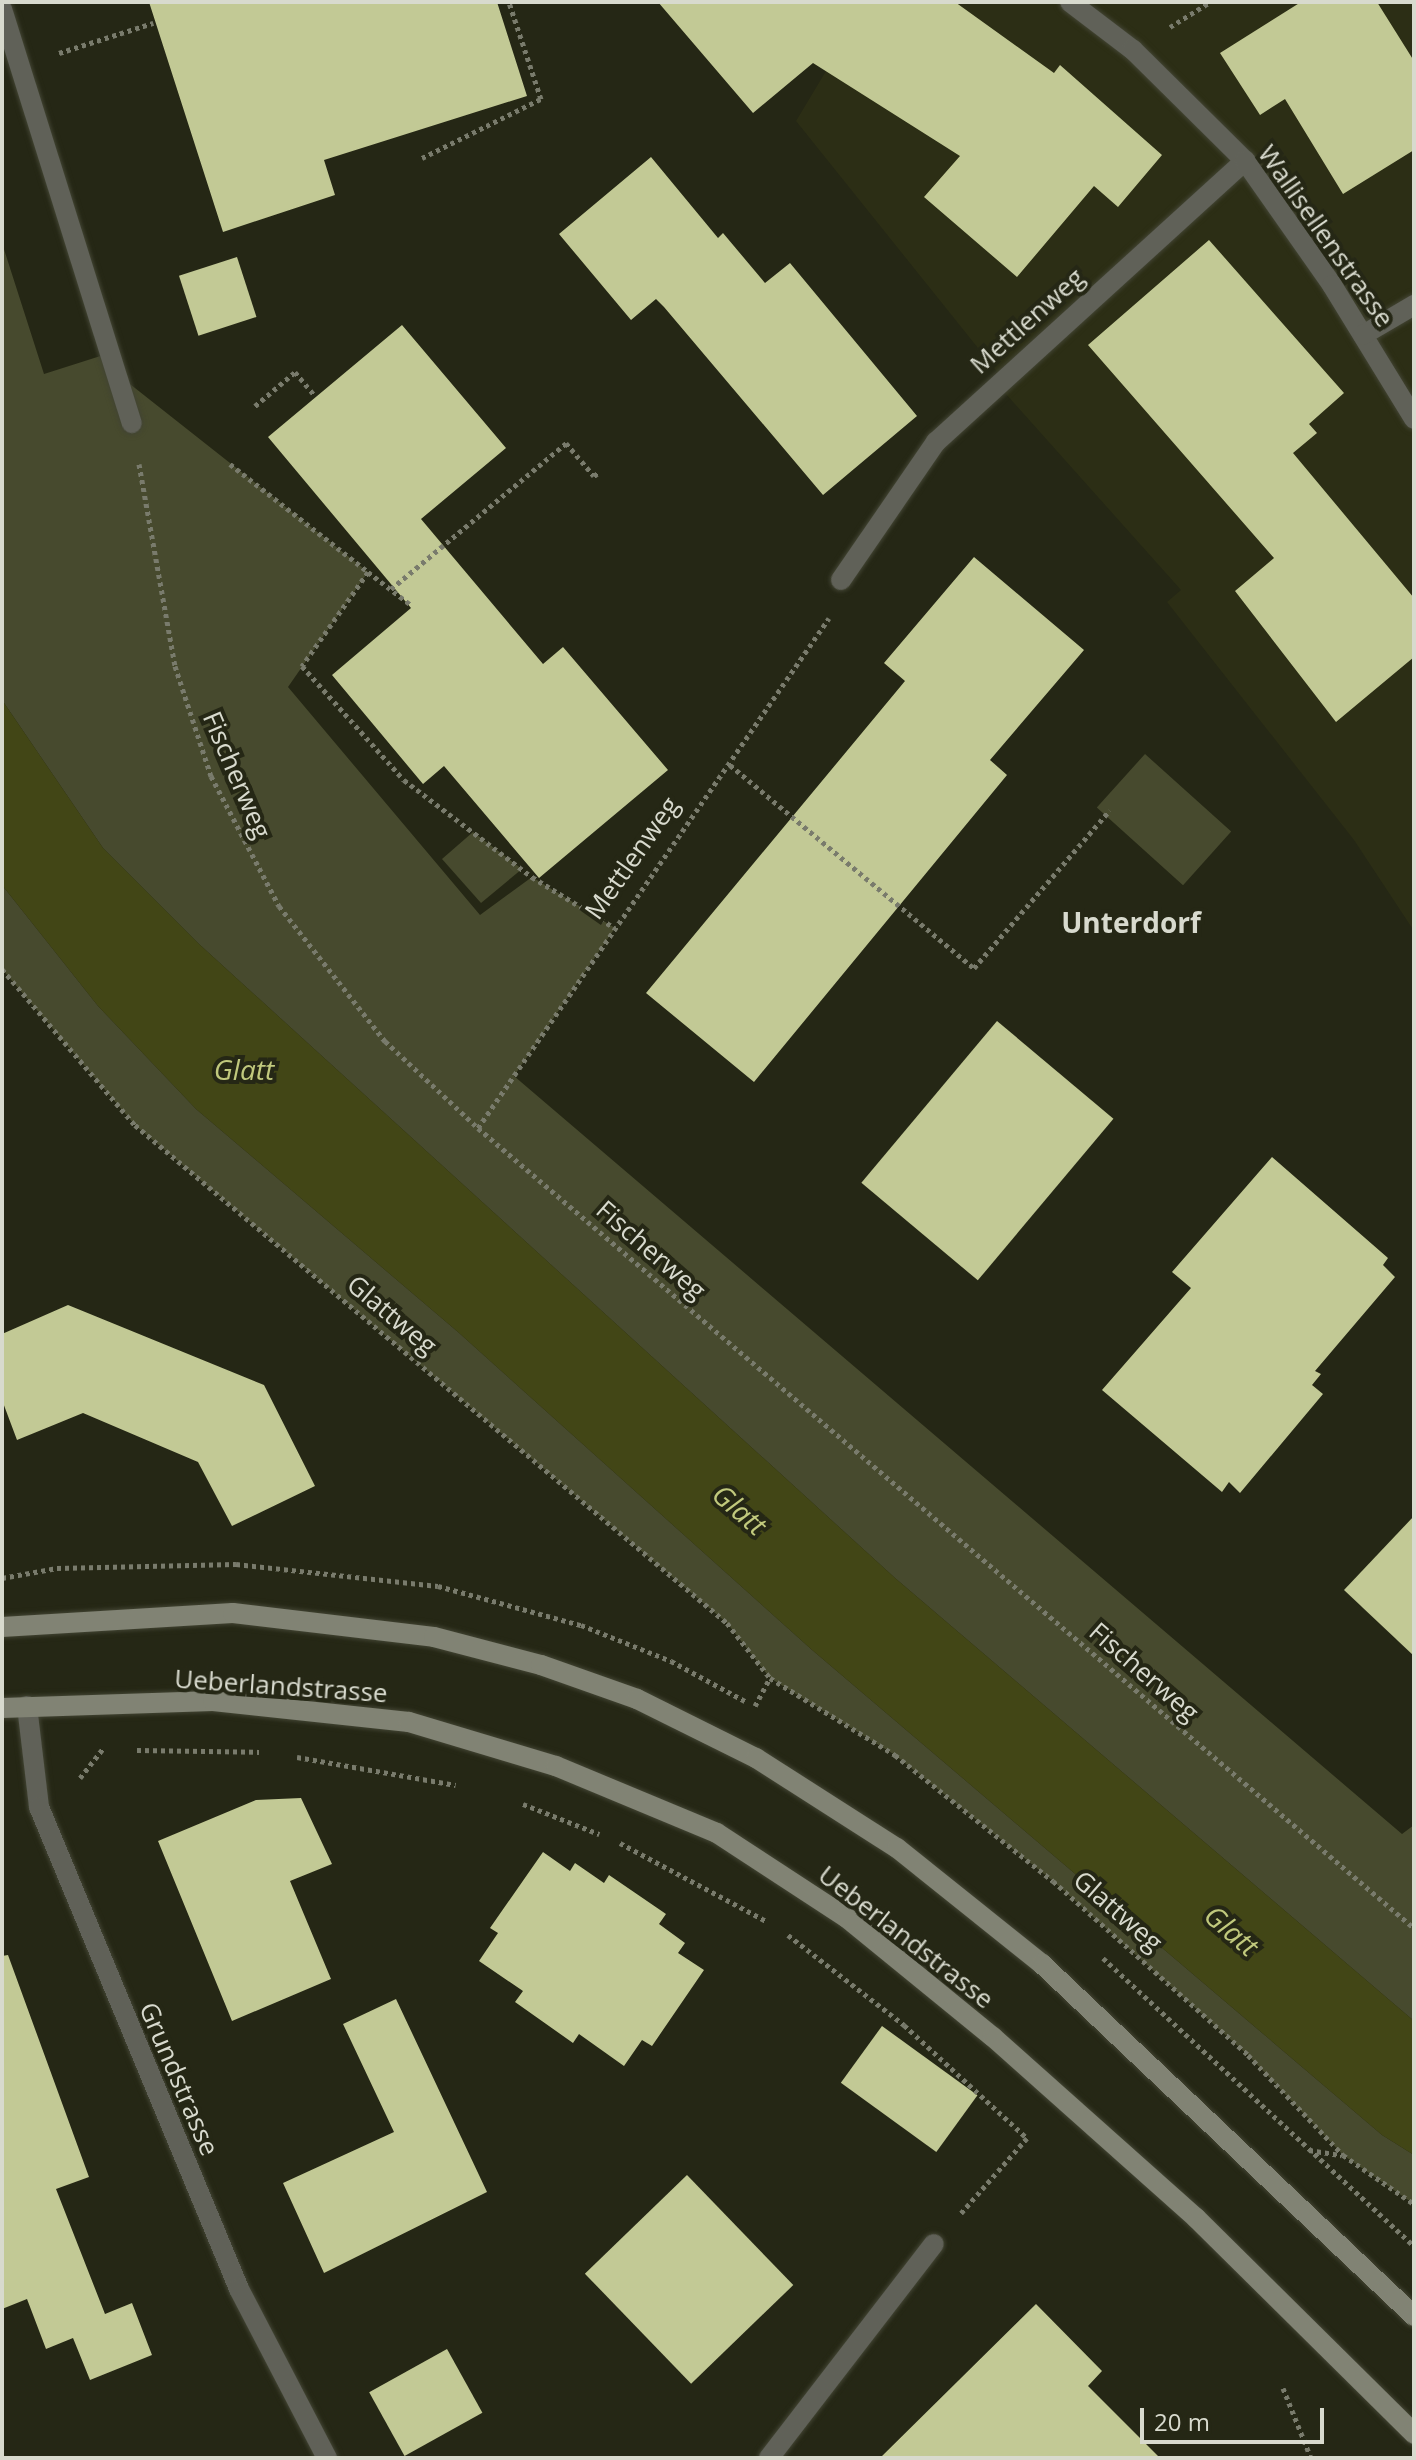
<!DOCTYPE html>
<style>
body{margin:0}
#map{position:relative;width:1416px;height:2460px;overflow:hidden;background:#252715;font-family:"Open Sans",sans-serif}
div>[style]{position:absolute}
.built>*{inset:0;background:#2c2e15}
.green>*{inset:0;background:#474a2e;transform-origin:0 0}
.water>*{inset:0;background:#424616}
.building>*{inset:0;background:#c2c995;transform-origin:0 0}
.path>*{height:5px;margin-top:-2.5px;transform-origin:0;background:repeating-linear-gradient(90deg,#797b6c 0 4px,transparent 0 8px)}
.roads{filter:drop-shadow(0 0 2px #424433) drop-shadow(0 0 2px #424433)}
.lane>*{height:20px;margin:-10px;padding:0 10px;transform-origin:10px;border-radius:10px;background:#606158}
.street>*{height:20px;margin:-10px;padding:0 10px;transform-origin:10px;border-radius:10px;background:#606158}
.secondary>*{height:20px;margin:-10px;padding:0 10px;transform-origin:10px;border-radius:10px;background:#818374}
span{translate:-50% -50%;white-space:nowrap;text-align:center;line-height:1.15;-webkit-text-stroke:8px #252715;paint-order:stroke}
.street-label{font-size:26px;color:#d8dace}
.neighbourhood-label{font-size:28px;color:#d8dace;font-weight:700}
.water-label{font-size:28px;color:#c1c97d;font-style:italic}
.frame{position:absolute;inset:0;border:4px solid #d8dace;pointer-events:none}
.scale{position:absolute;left:1140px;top:2408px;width:184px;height:36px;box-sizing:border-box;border:4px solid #d8dace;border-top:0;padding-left:10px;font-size:24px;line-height:28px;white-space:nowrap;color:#d8dace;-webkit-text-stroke:6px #252715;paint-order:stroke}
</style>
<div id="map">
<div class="built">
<div style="clip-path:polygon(854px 2px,1414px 2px,1414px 931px,1354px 840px,1167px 602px,1181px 590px,997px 384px,1002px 378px,796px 121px,850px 31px)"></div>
</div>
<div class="green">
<div style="clip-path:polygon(2px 243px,44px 374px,113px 352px,121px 377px,368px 572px,288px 687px,480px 915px,532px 877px,615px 928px,514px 1076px,1402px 1834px,1414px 1825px,1414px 2021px,895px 1578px,199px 944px,103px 848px,2px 700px)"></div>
<div style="left:1145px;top:754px;width:116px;height:72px;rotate:42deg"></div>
<div style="clip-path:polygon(473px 832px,522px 869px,481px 903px,442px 859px)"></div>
<div style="clip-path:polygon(2px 885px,98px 1006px,196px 1109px,458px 1332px,811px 1649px,1382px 2135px,1414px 2155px,1414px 2204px,1343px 2155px,1248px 2055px,1053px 1881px,895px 1755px,770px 1678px,727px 1623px,135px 1125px,2px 969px)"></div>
</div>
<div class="water">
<div style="clip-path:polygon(2px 700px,103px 848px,199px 944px,895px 1578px,1414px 2021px,1414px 2155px,1382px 2135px,811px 1649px,458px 1332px,196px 1109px,98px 1006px,2px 885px)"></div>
</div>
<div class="building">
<div style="clip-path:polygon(149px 2px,497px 2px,527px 96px,324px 160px,335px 195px,223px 232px)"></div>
<div style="clip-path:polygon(658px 2px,955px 2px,1054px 73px,1060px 65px,1162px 155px,1118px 207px,1094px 186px,1017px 277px,924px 197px,960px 156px,813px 63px,753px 113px)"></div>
<div style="clip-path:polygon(1301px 2px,1377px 2px,1414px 61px,1414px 150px,1343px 194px,1285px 99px,1260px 115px,1220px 53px)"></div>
<div style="clip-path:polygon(651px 157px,718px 238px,723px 233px,765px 283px,790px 263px,917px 416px,823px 495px,664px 307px,656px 299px,631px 320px,559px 234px)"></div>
<div style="clip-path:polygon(1209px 240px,1344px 393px,1309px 424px,1317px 433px,1293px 453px,1414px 598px,1414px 657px,1336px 722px,1235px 591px,1274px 558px,1088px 345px)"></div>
<div style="left:237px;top:257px;width:63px;height:61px;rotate:72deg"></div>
<div style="clip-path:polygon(402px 325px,506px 448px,421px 519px,543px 664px,563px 647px,668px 770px,539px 878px,444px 766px,423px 784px,332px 675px,411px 608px,268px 437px)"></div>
<div style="clip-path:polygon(974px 557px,1084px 650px,990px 760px,1007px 775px,754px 1082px,646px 993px,905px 681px,884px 663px)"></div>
<div style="left:997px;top:1021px;width:152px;height:211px;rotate:40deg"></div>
<div style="clip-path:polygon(1272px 1157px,1388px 1258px,1383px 1265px,1395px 1277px,1315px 1371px,1321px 1374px,1312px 1385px,1323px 1394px,1240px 1493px,1229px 1482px,1222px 1492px,1102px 1390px,1191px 1288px,1172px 1272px)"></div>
<div style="clip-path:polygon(68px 1305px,264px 1385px,315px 1486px,232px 1526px,198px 1462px,83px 1413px,17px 1440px,2px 1400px,2px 1334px)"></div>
<div style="clip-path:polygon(1414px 1516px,1414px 1656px,1344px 1590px)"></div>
<div style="clip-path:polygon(301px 1798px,332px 1864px,290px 1881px,331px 1979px,232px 2021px,158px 1841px,256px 1800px)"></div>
<div style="clip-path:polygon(543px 1852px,570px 1871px,575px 1863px,604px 1883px,609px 1875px,666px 1914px,659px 1924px,685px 1943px,678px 1953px,704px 1970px,652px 2046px,642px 2040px,624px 2066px,579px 2034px,573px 2043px,515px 2002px,523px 1991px,479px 1961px,498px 1933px,490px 1928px)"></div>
<div style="clip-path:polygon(8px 1955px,89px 2177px,56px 2189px,105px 2314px,132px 2303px,152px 2355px,90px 2380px,73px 2338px,46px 2349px,27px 2299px,2px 2309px,2px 1956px)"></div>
<div style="clip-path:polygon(396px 1999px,487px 2192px,324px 2273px,283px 2183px,394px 2132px,343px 2024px)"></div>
<div style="left:882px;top:2026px;width:118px;height:70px;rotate:36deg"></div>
<div style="left:687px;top:2175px;width:153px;height:142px;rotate:46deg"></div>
<div style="clip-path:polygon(1036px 2304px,1102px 2371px,1088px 2386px,1160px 2458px,880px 2458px)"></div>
<div style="left:447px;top:2349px;width:73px;height:89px;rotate:61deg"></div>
</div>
<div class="path">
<div style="left:1170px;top:27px;width:47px;rotate:-32deg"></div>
<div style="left:59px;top:53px;width:99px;rotate:-17.7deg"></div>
<div style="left:422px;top:158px;width:133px;rotate:-26.4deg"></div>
<div style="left:541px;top:99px;width:102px;rotate:-108.3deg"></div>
<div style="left:255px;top:406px;width:52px;rotate:-40.4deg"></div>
<div style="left:295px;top:372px;width:31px;rotate:50deg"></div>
<div style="left:139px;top:464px;width:205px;rotate:79.9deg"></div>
<div style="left:175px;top:666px;width:116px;rotate:71.9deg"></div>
<div style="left:211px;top:776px;width:147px;rotate:62.4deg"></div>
<div style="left:279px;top:906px;width:172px;rotate:51.9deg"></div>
<div style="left:385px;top:1041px;width:127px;rotate:43.1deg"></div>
<div style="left:478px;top:1128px;width:1231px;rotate:40.52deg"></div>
<div style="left:230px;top:464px;width:175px;rotate:38deg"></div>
<div style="left:368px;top:572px;width:115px;rotate:125.1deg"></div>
<div style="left:302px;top:666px;width:153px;rotate:48.2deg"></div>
<div style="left:404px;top:780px;width:161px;rotate:37.2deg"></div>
<div style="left:532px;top:877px;width:97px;rotate:31.6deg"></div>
<div style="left:368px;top:572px;width:54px;rotate:37.5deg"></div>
<div style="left:391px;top:589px;width:228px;rotate:-39.8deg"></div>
<div style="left:566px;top:443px;width:43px;rotate:49.7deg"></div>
<div style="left:594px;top:476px;width:5px;rotate:-37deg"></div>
<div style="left:730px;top:765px;width:317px;rotate:39.8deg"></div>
<div style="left:974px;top:968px;width:208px;rotate:-49.3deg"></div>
<div style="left:2px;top:969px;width:205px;rotate:49.6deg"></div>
<div style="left:135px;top:1125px;width:774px;rotate:40.07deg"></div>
<div style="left:727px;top:1623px;width:70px;rotate:52deg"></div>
<div style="left:770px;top:1678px;width:147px;rotate:31.6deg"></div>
<div style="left:895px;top:1755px;width:202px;rotate:38.6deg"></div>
<div style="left:1053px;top:1881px;width:261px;rotate:41.7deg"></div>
<div style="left:1248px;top:2055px;width:138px;rotate:46.5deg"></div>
<div style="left:1343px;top:2155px;width:86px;rotate:34.6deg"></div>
<div style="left:478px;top:1128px;width:619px;rotate:-55.46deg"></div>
<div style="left:2px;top:1578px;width:56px;rotate:-10.3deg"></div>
<div style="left:57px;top:1568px;width:179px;rotate:-1.3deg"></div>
<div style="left:236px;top:1564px;width:203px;rotate:6.2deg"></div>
<div style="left:438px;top:1586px;width:148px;rotate:15.3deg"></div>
<div style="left:581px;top:1625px;width:97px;rotate:21.8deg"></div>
<div style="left:671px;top:1661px;width:84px;rotate:28.4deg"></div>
<div style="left:755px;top:1706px;width:32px;rotate:-62deg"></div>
<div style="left:137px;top:1750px;width:122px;rotate:0.9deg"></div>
<div style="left:297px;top:1757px;width:161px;rotate:10deg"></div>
<div style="left:80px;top:1778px;width:37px;rotate:-52deg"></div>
<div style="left:523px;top:1804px;width:82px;rotate:21.5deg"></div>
<div style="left:620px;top:1843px;width:166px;rotate:28.1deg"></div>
<div style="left:788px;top:1935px;width:147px;rotate:37.8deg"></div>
<div style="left:904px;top:2025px;width:167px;rotate:42.6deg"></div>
<div style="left:1027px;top:2138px;width:100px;rotate:131.3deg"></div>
<div style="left:1103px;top:1958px;width:424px;rotate:42.8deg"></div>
<div style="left:1309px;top:2150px;width:33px;rotate:9deg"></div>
<div style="left:1283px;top:2388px;width:75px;rotate:68.2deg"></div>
</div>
<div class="roads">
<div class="lane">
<div style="left:2px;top:9px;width:434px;rotate:72.6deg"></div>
<div style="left:841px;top:580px;width:168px;rotate:-55.5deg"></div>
<div style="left:936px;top:442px;width:418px;rotate:-42.3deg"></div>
</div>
<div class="street">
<div style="left:1070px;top:2px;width:79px;rotate:37.3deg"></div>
<div style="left:1133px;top:50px;width:158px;rotate:44.7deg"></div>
<div style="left:1245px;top:161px;width:151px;rotate:54.9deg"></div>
<div style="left:1332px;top:285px;width:157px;rotate:58.5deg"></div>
<div style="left:1363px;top:335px;width:59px;rotate:-30.5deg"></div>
<div style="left:27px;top:1706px;width:102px;rotate:83.2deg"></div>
<div style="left:39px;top:1807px;width:522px;rotate:67.46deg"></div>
<div style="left:239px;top:2289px;width:191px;rotate:62.5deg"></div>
<div style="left:769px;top:2458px;width:270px;rotate:-52.4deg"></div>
</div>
<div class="secondary">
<div style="left:2px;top:1627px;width:231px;rotate:-3.5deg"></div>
<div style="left:233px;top:1613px;width:202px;rotate:6.8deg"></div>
<div style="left:434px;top:1637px;width:111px;rotate:14.7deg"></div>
<div style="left:541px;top:1665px;width:102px;rotate:19.5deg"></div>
<div style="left:637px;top:1699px;width:133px;rotate:26.4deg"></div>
<div style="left:756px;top:1758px;width:167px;rotate:32.6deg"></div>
<div style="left:897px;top:1848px;width:186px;rotate:38.7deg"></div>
<div style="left:1042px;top:1964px;width:512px;rotate:43.42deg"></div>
<div style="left:2px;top:1708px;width:211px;rotate:-1.9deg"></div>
<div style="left:213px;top:1701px;width:197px;rotate:6.1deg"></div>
<div style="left:409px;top:1722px;width:153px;rotate:16.7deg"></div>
<div style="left:556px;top:1766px;width:174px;rotate:22.6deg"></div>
<div style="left:717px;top:1833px;width:155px;rotate:33.2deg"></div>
<div style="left:847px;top:1918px;width:188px;rotate:39.2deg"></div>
<div style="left:993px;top:2037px;width:272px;rotate:41.7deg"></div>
<div style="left:1196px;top:2218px;width:307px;rotate:44.7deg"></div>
</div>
</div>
<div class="street-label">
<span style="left:1326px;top:236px;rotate:55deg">Wallisellenstrasse</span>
<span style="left:1027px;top:321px;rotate:-42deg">Mettlenweg</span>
<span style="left:237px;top:775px;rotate:67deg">Fischerweg</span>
<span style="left:632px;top:858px;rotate:-55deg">Mettlenweg</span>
<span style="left:651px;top:1250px;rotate:41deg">Fischerweg</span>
<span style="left:392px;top:1315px;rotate:40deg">Glattweg</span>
<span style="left:1144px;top:1672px;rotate:41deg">Fischerweg</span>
<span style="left:281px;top:1686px;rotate:4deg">Ueberlandstrasse</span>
<span style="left:1118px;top:1911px;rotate:41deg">Glattweg</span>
<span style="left:906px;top:1937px;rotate:38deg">Ueberlandstrasse</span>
<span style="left:179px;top:2079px;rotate:67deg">Grundstrasse</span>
</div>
<div class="neighbourhood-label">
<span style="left:1131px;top:922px">Unterdorf</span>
</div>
<div class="water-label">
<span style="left:244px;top:1069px">Glatt</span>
<span style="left:740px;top:1509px;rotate:41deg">Glatt</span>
<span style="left:1232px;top:1930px;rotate:41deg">Glatt</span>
</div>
<div class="frame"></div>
<div class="scale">20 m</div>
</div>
